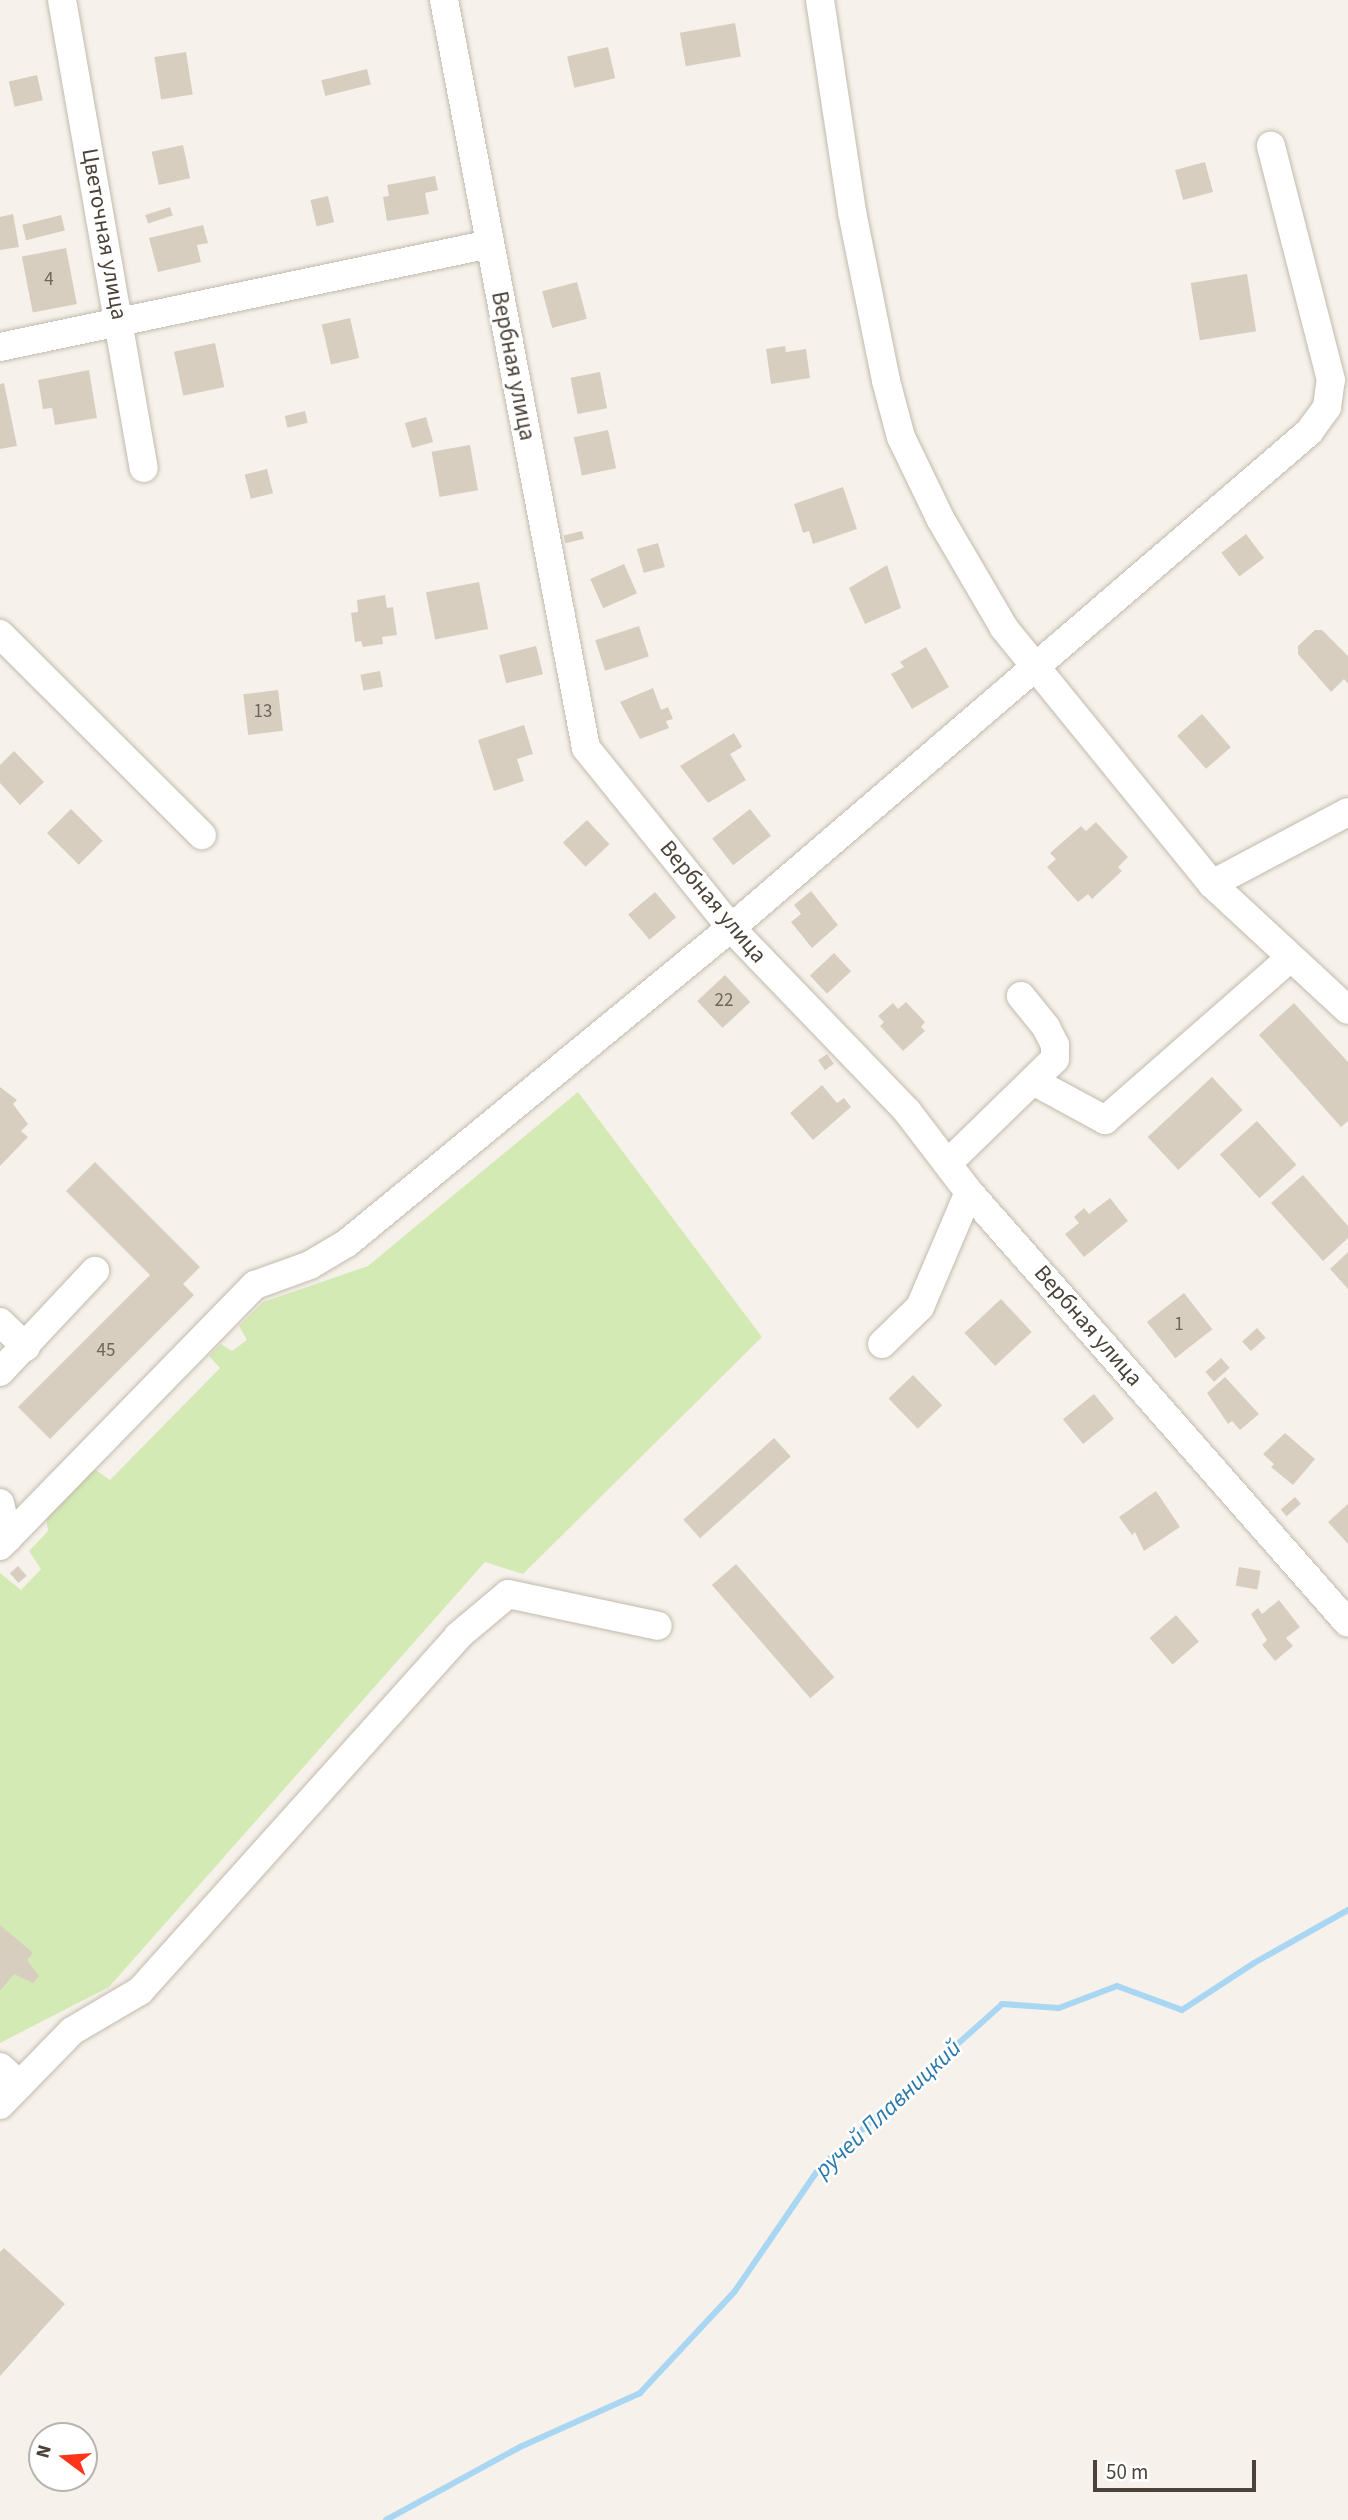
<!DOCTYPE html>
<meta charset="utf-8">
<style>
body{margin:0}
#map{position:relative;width:1348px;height:2520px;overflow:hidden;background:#f6f2eb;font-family:"Source Sans 3",sans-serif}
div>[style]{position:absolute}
.green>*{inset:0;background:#d4eab4}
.stream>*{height:6px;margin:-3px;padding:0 3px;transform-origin:3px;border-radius:3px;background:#a8d6f3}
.building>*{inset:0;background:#d8cec0;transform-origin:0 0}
.roads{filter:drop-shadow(0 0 2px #c2baad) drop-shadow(0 0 2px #c2baad)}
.minor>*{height:28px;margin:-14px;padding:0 14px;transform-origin:14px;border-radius:14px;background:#fff}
span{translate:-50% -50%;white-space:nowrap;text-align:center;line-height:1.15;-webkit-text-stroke:5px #fff;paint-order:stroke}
.number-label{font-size:19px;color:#6e665b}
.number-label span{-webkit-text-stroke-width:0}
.street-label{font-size:23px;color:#4b4339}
.water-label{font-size:24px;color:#2b78aa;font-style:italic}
.north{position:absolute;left:28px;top:2422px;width:70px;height:70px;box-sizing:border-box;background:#fff;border:2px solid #b7b4b0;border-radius:50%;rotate:286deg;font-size:19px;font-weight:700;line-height:28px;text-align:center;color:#4b4339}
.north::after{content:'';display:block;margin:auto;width:24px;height:32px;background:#fe351a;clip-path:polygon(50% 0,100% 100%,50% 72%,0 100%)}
.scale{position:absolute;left:1093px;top:2460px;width:163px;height:32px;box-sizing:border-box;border:4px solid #4b4339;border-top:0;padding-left:9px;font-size:21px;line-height:24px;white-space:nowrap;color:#4b4339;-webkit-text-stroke:5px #fff;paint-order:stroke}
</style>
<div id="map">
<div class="green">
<div style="clip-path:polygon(578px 1092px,762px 1337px,523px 1574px,485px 1562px,109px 1987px,0 2043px,0 1573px,21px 1590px,41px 1569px,29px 1551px,48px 1531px,45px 1509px,81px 1471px,96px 1470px,110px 1480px,220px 1368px,209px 1356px,221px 1344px,232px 1351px,247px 1340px,239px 1326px,263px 1302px,368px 1266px)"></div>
</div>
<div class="stream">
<div style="left:386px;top:2520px;width:153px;rotate:-28.6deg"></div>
<div style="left:520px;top:2447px;width:132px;rotate:-24.2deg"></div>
<div style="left:640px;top:2393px;width:139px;rotate:-47deg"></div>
<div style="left:735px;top:2291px;width:150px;rotate:-55.6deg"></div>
<div style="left:820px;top:2167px;width:244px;rotate:-41.8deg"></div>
<div style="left:1002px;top:2004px;width:57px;rotate:4deg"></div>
<div style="left:1059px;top:2008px;width:62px;rotate:-20.8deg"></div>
<div style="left:1117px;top:1986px;width:69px;rotate:20.3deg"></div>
<div style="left:1182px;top:2010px;width:86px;rotate:-33.1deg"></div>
<div style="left:1254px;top:1963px;width:108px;rotate:-29.4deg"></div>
</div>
<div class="building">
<div style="left:735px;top:23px;width:34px;height:56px;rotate:80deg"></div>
<div style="left:608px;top:47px;width:32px;height:42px;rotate:77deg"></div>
<div style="left:186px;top:52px;width:43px;height:32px;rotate:81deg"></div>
<div style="left:367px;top:69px;width:16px;height:47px;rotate:76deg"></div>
<div style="left:37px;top:75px;width:26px;height:29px;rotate:77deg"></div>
<div style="left:183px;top:145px;width:34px;height:32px;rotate:78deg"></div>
<div style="left:1205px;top:162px;width:31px;height:31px;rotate:75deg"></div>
<div style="clip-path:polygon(435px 176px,438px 190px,425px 193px,429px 214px,387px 221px,383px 197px,389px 196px,387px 185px)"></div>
<div style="left:328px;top:196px;width:27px;height:18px;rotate:77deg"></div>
<div style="left:170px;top:207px;width:9px;height:26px;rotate:72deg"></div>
<div style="clip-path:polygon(13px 214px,19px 247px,0 250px,0 217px)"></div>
<div style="left:61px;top:215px;width:16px;height:40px;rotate:76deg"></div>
<div style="clip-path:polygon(203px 225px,208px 243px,197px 245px,201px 262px,158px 272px,149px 238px)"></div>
<div style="left:66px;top:248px;width:57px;height:45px;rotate:79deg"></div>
<div style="left:1247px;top:274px;width:58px;height:57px;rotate:81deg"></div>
<div style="left:577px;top:282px;width:38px;height:36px;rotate:75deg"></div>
<div style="left:350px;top:318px;width:41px;height:29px;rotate:77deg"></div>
<div style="left:215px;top:343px;width:45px;height:42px;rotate:78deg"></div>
<div style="clip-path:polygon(785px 346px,786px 352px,806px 349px,810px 378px,771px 384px,766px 349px)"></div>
<div style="clip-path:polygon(89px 370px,97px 418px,55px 425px,52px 408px,43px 409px,38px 380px)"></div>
<div style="left:600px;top:372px;width:37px;height:30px;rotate:79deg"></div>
<div style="clip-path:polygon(4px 383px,17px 446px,0 449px,0 384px)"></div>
<div style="left:305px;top:411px;width:12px;height:21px;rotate:76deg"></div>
<div style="left:426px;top:417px;width:26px;height:22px;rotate:74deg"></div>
<div style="left:608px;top:430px;width:39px;height:35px;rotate:78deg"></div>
<div style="left:470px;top:445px;width:46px;height:39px;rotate:80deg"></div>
<div style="left:267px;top:469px;width:25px;height:23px;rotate:76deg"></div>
<div style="clip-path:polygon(843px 487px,857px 529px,813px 544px,809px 531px,803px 533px,794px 504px)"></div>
<div style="left:582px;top:531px;width:8px;height:19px;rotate:76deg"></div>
<div style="left:1246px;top:534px;width:30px;height:31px;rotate:53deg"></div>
<div style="left:658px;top:543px;width:25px;height:22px;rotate:74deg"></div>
<div style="left:624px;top:564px;width:32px;height:37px;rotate:66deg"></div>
<div style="clip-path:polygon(887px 565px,901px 608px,865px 624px,849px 588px)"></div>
<div style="left:479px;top:582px;width:48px;height:54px;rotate:79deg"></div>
<div style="clip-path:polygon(385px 595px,387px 608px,393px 607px,397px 635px,382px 637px,383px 644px,363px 647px,361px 641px,355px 642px,351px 613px,358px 612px,357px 600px)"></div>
<div style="left:639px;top:626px;width:32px;height:46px;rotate:72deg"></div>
<div style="clip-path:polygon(1315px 630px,1322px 630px,1348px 656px,1348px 684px,1344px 679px,1331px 692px,1298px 654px,1298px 646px)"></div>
<div style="left:536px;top:646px;width:29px;height:38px;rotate:76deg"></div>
<div style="clip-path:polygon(926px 647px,949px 687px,912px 709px,891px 674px,904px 667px,900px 662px)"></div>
<div style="left:380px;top:671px;width:16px;height:20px;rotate:79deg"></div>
<div style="clip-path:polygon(653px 688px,661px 710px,668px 707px,673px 719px,666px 721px,669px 728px,640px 739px,620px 702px)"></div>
<div style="left:278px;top:690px;width:41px;height:35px;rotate:83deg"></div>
<div style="left:1202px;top:714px;width:44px;height:33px;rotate:49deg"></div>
<div style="clip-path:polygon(524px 725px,533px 754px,517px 759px,524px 781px,494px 791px,478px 740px)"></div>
<div style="clip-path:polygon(734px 733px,742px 747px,730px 754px,746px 780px,708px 803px,680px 766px)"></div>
<div style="clip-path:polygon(14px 751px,44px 782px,20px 805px,0 783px,0 765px)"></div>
<div style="left:71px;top:809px;width:45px;height:34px;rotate:45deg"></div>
<div style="left:750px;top:809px;width:34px;height:48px;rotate:52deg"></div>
<div style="left:587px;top:820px;width:33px;height:33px;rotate:47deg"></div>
<div style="clip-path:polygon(1096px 822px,1128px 857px,1118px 867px,1122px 871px,1092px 899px,1088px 894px,1078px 902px,1047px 867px,1056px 859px,1050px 853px,1081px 826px,1086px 831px)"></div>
<div style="clip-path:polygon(811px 891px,838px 925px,812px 948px,791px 922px,801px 914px,794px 905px)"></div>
<div style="left:655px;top:892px;width:33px;height:35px;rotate:50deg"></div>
<div style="left:834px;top:953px;width:25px;height:33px;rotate:47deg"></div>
<div style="left:725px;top:975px;width:37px;height:38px;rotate:47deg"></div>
<div style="clip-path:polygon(906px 1002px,925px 1022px,921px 1027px,925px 1031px,903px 1051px,880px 1026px,884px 1022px,878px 1016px,893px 1003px,898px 1009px)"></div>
<div style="clip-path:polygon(1294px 1003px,1348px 1062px,1348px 1121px,1341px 1127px,1259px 1035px)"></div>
<div style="left:827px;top:1054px;width:12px;height:11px;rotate:55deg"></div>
<div style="left:1212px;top:1077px;width:45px;height:88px;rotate:47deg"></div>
<div style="clip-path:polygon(822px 1085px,837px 1103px,844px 1098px,851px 1107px,813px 1140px,790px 1113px)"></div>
<div style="clip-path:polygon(0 1087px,17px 1100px,13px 1104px,28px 1124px,21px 1131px,28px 1137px,0 1166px)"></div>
<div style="left:1257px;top:1121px;width:59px;height:50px;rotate:48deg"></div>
<div style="clip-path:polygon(95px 1162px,200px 1267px,183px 1284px,194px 1295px,50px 1439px,18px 1407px,150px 1275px,66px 1191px)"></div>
<div style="clip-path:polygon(1303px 1175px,1348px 1226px,1348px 1238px,1323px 1261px,1271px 1203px)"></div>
<div style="clip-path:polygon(1110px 1198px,1128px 1221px,1084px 1257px,1065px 1234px,1079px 1223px,1074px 1217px,1084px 1208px,1089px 1214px)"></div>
<div style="clip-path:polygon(1348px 1252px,1348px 1289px,1330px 1269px)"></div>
<div style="left:1184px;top:1293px;width:46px;height:47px;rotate:52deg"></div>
<div style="left:1001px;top:1299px;width:45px;height:50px;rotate:47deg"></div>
<div style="left:1257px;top:1328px;width:13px;height:20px;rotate:48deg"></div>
<div style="left:1221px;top:1358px;width:13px;height:21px;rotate:48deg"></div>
<div style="left:913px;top:1375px;width:42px;height:34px;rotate:46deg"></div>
<div style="clip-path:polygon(1225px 1377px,1259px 1414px,1240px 1430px,1232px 1421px,1228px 1424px,1207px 1393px)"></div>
<div style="left:1094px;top:1394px;width:32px;height:40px;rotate:51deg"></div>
<div style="clip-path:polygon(1285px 1433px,1315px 1459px,1293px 1485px,1271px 1467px,1274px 1464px,1263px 1454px)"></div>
<div style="left:774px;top:1438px;width:25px;height:122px;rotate:48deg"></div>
<div style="clip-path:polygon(1156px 1491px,1180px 1527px,1144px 1551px,1135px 1532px,1132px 1535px,1119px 1517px)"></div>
<div style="left:1295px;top:1497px;width:9px;height:19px;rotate:49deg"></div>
<div style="clip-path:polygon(1348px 1504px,1348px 1544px,1328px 1522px)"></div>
<div style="left:736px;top:1564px;width:150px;height:32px;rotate:49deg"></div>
<div style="left:18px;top:1566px;width:13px;height:11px;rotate:48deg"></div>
<div style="left:1239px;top:1567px;width:22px;height:19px;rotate:10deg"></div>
<div style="clip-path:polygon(1279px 1600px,1300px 1627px,1286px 1638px,1293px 1646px,1275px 1661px,1262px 1645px,1267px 1640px,1251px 1614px,1258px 1608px,1262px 1614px)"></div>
<div style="left:1176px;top:1615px;width:35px;height:35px;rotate:49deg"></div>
<div style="clip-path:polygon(0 1925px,33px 1953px,27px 1960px,39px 1976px,33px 1983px,14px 1974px,0 1991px)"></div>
<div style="clip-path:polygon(4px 2248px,65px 2304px,0 2376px,0 2252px)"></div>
</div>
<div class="roads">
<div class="minor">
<div style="left:62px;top:0;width:475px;rotate:80.1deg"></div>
<div style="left:444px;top:0;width:761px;rotate:79.25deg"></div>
<div style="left:586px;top:748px;width:231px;rotate:51.1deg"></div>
<div style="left:731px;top:928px;width:254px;rotate:46.1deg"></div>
<div style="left:907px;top:1111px;width:102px;rotate:52.6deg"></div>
<div style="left:969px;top:1192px;width:573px;rotate:48.68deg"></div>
<div style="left:820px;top:0;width:214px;rotate:81.4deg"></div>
<div style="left:852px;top:212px;width:172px;rotate:78.6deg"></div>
<div style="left:886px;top:381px;width:58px;rotate:75deg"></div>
<div style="left:901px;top:437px;width:92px;rotate:64.3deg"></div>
<div style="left:941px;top:520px;width:125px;rotate:59.7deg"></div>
<div style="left:1004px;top:628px;width:330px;rotate:50.9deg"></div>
<div style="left:1212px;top:884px;width:185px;rotate:42.8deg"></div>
<div style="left:0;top:347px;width:501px;rotate:-11.87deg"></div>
<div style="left:0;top:634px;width:285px;rotate:44.9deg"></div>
<div style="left:1212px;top:884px;width:154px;rotate:-27.9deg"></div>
<div style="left:1035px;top:1082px;width:80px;rotate:28.5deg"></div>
<div style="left:1105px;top:1120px;width:246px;rotate:-41.2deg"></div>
<div style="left:948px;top:1163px;width:149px;rotate:-44.2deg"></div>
<div style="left:1055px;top:1059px;width:14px;rotate:-90deg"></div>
<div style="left:1055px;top:1045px;width:20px;rotate:-117deg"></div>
<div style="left:1046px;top:1027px;width:40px;rotate:-129deg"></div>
<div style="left:0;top:1322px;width:36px;rotate:44deg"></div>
<div style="left:882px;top:1344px;width:53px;rotate:-44.2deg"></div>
<div style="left:920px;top:1307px;width:125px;rotate:-66.9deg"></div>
<div style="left:0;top:1372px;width:139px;rotate:-46.8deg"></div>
<div style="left:0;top:1503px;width:36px;rotate:77deg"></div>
<div style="left:0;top:1546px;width:365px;rotate:-45.7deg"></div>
<div style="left:255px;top:1285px;width:59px;rotate:-20deg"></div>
<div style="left:310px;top:1265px;width:43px;rotate:-30.7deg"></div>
<div style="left:347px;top:1243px;width:497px;rotate:-39.4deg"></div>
<div style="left:731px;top:928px;width:762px;rotate:-40.63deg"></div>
<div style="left:1309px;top:432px;width:31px;rotate:-54deg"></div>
<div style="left:1327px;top:407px;width:27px;rotate:-82deg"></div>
<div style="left:1331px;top:380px;width:242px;rotate:-104.4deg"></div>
<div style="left:0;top:2067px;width:25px;rotate:42deg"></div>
<div style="left:0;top:2105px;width:103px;rotate:-45.8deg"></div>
<div style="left:72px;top:2031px;width:79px;rotate:-30.5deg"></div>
<div style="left:140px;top:1991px;width:477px;rotate:-48.1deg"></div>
<div style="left:458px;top:1636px;width:65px;rotate:-40deg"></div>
<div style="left:508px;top:1594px;width:153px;rotate:12deg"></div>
</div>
</div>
<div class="number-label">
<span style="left:49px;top:280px">4</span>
<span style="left:263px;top:712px">13</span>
<span style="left:724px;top:1001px">22</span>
<span style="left:1179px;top:1325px">1</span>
<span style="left:106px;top:1351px">45</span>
</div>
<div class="street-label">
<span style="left:104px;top:234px;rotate:80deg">Цветочная улица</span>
<span style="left:513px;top:366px;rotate:79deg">Вербная улица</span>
<span style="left:713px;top:902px;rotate:50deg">Вербная улица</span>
<span style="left:1088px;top:1326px;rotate:49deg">Вербная улица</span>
</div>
<div class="water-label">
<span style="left:888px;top:2109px;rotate:-43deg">ручей Плавницкий</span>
</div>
<div class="north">N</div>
<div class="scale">50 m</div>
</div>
